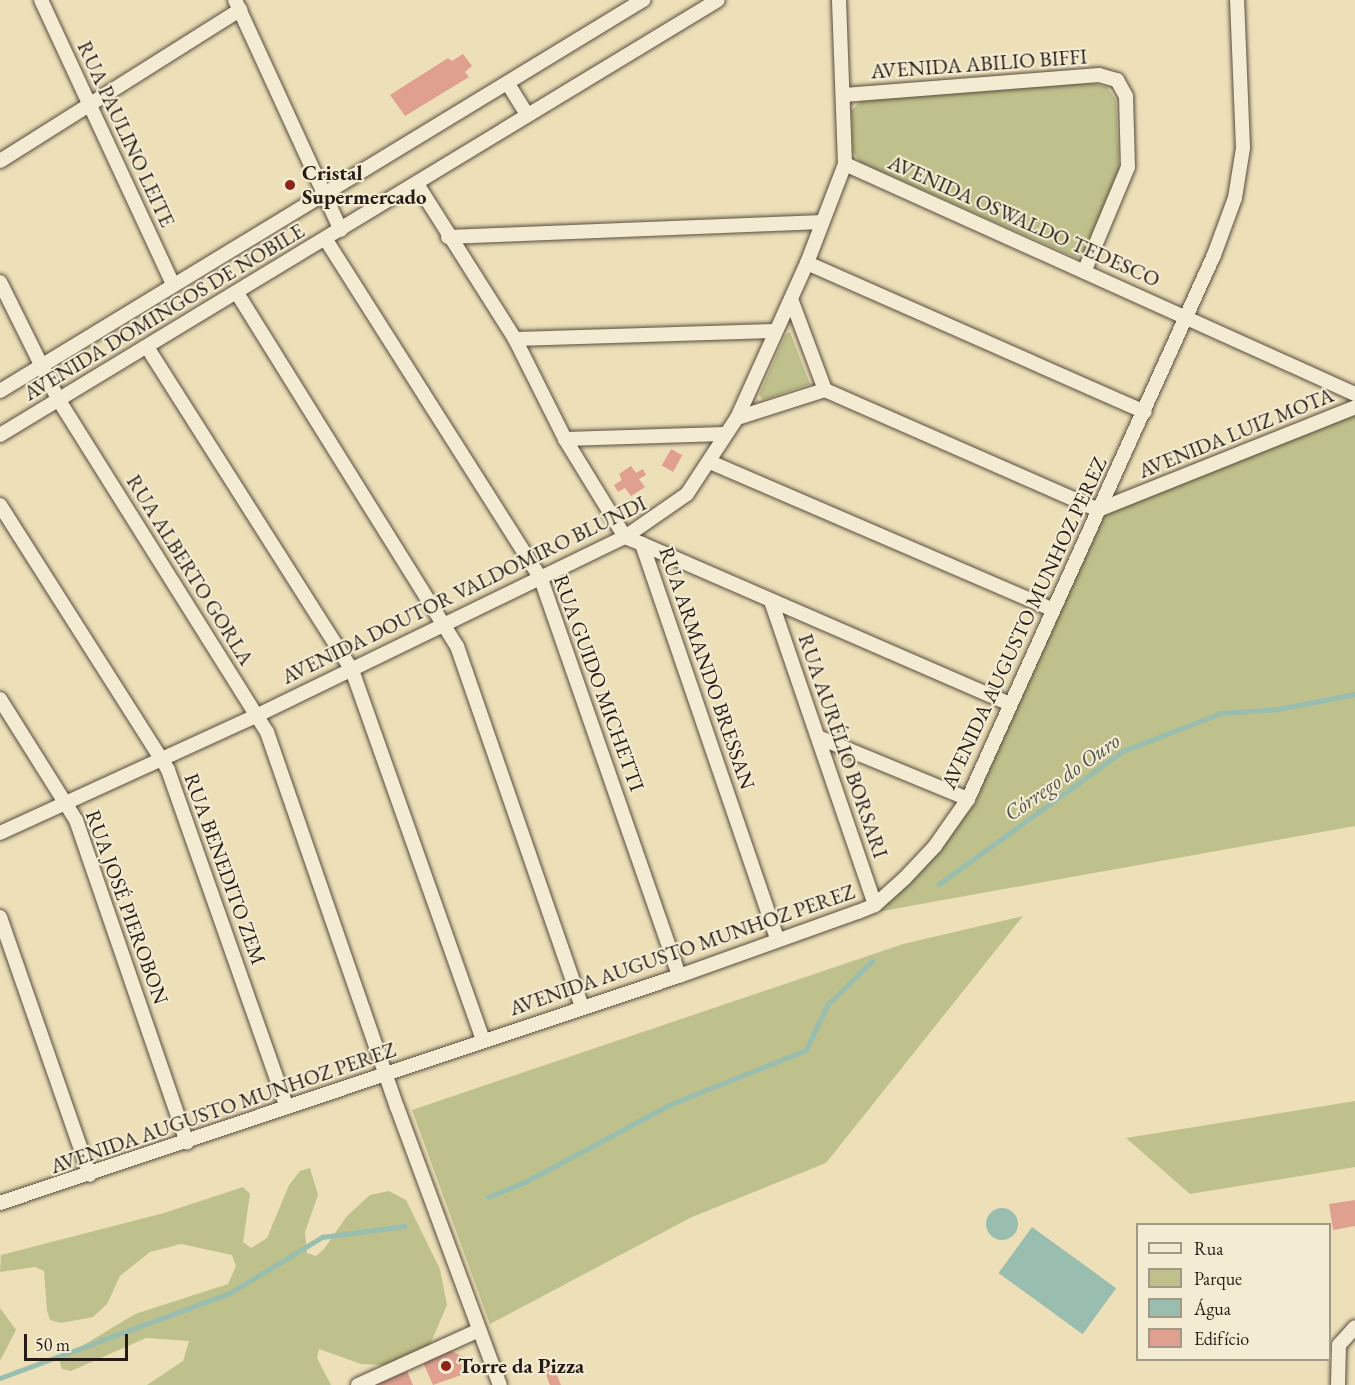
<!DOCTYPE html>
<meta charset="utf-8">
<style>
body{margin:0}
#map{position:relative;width:1355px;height:1385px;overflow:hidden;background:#ede0b9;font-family:"EB Garamond",serif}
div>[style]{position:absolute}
.green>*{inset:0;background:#bec18b}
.water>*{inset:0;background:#99bdaf;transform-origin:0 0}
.round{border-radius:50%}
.stream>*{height:4.5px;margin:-2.25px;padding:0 2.25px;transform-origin:2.25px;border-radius:2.25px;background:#99bdaf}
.building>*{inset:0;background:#dfa08f;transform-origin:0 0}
.roads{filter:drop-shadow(0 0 2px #584c3e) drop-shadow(0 0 2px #584c3e)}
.minor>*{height:14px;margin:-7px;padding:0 7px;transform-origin:7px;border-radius:7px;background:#f3ebd2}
.dots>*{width:16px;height:16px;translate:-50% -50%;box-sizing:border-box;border:3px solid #f3ebd2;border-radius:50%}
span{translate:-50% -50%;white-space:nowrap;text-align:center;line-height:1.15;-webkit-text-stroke:4.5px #f3ebd2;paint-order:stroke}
.street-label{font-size:21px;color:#261b15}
.poi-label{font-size:21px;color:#261b15;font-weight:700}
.left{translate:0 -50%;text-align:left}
.water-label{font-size:22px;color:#4e544b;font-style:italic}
.legend{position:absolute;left:1136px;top:1223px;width:195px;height:138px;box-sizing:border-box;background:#f3ebd2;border:2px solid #a19886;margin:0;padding:8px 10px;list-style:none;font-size:18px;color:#261b15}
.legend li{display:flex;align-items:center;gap:12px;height:30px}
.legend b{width:30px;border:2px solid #a19886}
.scale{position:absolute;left:24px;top:1334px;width:104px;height:27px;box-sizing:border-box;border:3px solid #261b15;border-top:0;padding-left:8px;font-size:18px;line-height:21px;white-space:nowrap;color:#261b15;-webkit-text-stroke:4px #f3ebd2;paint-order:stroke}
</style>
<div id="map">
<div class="green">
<div style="clip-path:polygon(1092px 83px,1107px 87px,1116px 100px,1119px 171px,1084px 253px,1077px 258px,860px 162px,853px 152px,851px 111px,865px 97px)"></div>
<div style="clip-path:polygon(790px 332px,810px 384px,763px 400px,759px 395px,786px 334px)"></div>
<div style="clip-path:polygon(1355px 414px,1355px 826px,860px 915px,893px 898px,976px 803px,1012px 703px,1100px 512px)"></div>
<div style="clip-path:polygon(1023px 916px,826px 1163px,692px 1217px,490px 1324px,412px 1110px,903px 944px)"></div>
<div style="clip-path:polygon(1355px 1101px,1355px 1167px,1190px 1194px,1126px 1138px)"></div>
<div style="clip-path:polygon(310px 1168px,318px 1195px,305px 1232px,307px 1253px,316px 1256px,324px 1249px,347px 1216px,370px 1195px,389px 1191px,406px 1200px,440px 1269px,447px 1305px,429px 1347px,395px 1363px,384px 1365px,361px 1364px,319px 1349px,317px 1358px,331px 1385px,147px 1385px,183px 1361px,189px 1341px,146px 1338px,71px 1371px,62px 1369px,59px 1360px,135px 1314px,228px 1284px,236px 1266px,232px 1255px,181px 1244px,150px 1252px,120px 1276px,107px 1304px,93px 1317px,61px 1323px,50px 1320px,47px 1311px,44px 1271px,35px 1267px,0 1272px,1px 1255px,164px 1213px,243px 1187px,250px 1194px,243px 1242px,251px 1248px,267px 1238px,289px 1185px,300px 1171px)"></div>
<div style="clip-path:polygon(0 1308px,16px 1330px,0 1361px)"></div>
</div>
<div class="water">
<div class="round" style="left:986px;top:1208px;width:32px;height:32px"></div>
<div style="left:1032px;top:1227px;width:104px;height:57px;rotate:36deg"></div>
</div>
<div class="stream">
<div style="left:939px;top:884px;width:227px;rotate:-35.9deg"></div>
<div style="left:1123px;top:751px;width:105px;rotate:-21.2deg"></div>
<div style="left:1221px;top:713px;width:57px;rotate:-4deg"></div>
<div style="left:1278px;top:709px;width:78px;rotate:-11deg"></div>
<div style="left:488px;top:1197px;width:40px;rotate:-22deg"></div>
<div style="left:525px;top:1182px;width:166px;rotate:-28.1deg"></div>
<div style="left:671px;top:1104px;width:145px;rotate:-21.8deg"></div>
<div style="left:806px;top:1050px;width:50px;rotate:-65deg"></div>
<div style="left:827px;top:1005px;width:63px;rotate:-44.4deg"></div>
<div style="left:0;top:1378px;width:245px;rotate:-20.3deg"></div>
<div style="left:230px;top:1293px;width:108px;rotate:-31.3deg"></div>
<div style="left:322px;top:1237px;width:83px;rotate:-7.6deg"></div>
</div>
<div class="building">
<div style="clip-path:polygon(463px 54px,472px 66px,465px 72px,469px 77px,405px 116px,390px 95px,448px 58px,452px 61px)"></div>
<div style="left:671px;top:449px;width:13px;height:19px;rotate:29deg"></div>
<div style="clip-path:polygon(631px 466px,636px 473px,643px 469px,646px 475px,639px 479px,645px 487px,631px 496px,625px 488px,618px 492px,614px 485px,622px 480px,619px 474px)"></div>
<div style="clip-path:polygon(1355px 1200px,1355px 1226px,1333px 1230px,1329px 1204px)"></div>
<div style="clip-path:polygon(447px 1349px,464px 1357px,470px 1372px,433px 1385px,422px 1360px)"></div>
<div style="clip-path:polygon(553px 1366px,561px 1385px,550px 1385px,544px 1370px)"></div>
<div style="clip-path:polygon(407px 1371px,413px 1385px,375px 1385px)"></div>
</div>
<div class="roads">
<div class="minor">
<div style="left:41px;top:0;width:314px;rotate:65.1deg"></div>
<div style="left:235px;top:0;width:253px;rotate:65.3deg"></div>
<div style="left:508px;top:84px;width:36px;rotate:58deg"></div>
<div style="left:844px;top:95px;width:256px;rotate:-4.5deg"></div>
<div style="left:1099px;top:75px;width:19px;rotate:16deg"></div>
<div style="left:1117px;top:80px;width:18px;rotate:61deg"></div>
<div style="left:1126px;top:96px;width:71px;rotate:88.4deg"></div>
<div style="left:1128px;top:167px;width:112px;rotate:112.7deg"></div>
<div style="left:0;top:161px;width:284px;rotate:-32.2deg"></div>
<div style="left:845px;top:164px;width:559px;rotate:24.27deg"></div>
<div style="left:417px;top:184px;width:183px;rotate:57.7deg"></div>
<div style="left:515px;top:339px;width:112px;rotate:63.4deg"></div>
<div style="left:565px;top:439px;width:115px;rotate:58.5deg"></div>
<div style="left:625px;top:537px;width:18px;rotate:22deg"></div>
<div style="left:642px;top:544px;width:417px;rotate:71.1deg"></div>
<div style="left:448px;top:237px;width:374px;rotate:-2.3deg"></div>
<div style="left:326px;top:240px;width:401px;rotate:57.6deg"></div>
<div style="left:541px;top:579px;width:420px;rotate:70.8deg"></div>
<div style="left:807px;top:263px;width:369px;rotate:23.8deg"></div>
<div style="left:0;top:282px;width:131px;rotate:63.6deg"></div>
<div style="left:58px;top:399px;width:393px;rotate:57.9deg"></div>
<div style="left:267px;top:732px;width:397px;rotate:70.9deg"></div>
<div style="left:397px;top:1107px;width:296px;rotate:69.7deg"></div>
<div style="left:237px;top:293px;width:416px;rotate:58.1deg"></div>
<div style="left:457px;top:646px;width:381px;rotate:70.9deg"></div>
<div style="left:791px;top:299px;width:97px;rotate:69.5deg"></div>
<div style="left:515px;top:339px;width:259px;rotate:-1.8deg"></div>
<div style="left:147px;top:347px;width:383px;rotate:57.6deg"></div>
<div style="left:352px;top:670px;width:393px;rotate:70.5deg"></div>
<div style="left:0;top:391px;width:753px;rotate:-31.3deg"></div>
<div style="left:737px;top:418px;width:92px;rotate:-17.7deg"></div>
<div style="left:825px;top:390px;width:298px;rotate:23.7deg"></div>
<div style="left:1098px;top:510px;width:277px;rotate:-21.8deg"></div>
<div style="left:0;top:435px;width:839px;rotate:-31.21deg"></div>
<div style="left:565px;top:439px;width:159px;rotate:-1.8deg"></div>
<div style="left:710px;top:462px;width:372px;rotate:23.3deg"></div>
<div style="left:0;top:505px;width:314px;rotate:57.6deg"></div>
<div style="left:168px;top:770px;width:357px;rotate:70.6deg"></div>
<div style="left:642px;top:544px;width:401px;rotate:23.5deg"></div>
<div style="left:771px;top:601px;width:321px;rotate:71.1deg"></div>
<div style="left:0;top:699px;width:143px;rotate:57.9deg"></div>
<div style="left:76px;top:820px;width:341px;rotate:71deg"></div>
<div style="left:820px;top:738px;width:160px;rotate:22.4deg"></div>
<div style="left:0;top:833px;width:284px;rotate:-24.6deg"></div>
<div style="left:258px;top:715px;width:408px;rotate:-25.9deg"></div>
<div style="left:625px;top:537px;width:75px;rotate:-34.7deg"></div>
<div style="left:687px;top:494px;width:91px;rotate:-56.7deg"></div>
<div style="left:737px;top:418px;width:170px;rotate:-65.7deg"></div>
<div style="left:807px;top:263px;width:106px;rotate:-69deg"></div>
<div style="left:845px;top:164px;width:164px;rotate:-92.1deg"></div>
<div style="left:0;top:917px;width:273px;rotate:70.8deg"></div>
<div style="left:0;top:1203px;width:716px;rotate:-18.49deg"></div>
<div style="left:679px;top:976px;width:190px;rotate:-19.7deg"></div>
<div style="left:858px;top:912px;width:18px;rotate:-22deg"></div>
<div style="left:875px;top:905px;width:40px;rotate:-42deg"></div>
<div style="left:905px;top:878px;width:44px;rotate:-46.8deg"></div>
<div style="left:935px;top:846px;width:57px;rotate:-54.9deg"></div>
<div style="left:968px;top:799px;width:597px;rotate:-65.67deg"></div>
<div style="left:1214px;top:255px;width:61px;rotate:-69.8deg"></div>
<div style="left:1235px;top:198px;width:51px;rotate:-80.9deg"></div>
<div style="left:1243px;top:148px;width:148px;rotate:-92.3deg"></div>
<div style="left:358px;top:1385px;width:131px;rotate:-24.4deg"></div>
<div style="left:1338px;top:1385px;width:40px;rotate:-88.6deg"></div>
<div style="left:1339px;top:1345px;width:24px;rotate:-48deg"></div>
</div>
</div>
<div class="dots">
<div style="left:290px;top:185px;background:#8f2418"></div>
<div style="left:446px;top:1366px;background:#8f2418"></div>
</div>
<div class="street-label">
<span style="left:979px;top:64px;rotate:-4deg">AVENIDA ABILIO BIFFI</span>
<span style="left:126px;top:134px;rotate:65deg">RUA PAULINO LEITE</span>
<span style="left:1024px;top:221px;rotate:24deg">AVENIDA OSWALDO TEDESCO</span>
<span style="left:164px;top:312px;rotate:-31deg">AVENIDA DOMINGOS DE NOBILE</span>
<span style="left:1236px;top:433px;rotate:-22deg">AVENIDA LUIZ MOTA</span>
<span style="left:190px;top:570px;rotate:58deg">RUA ALBERTO GORLA</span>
<span style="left:464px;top:590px;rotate:-26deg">AVENIDA DOUTOR VALDOMIRO BLUNDI</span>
<span style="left:1024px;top:623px;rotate:-65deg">AVENIDA AUGUSTO MUNHOZ PEREZ</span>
<span style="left:707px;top:668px;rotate:71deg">RUA ARMANDO BRESSAN</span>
<span style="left:599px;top:683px;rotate:70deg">RUA GUIDO MICHETTI</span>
<span style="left:843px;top:746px;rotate:71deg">RUA AURÉLIO BORSARI</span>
<span style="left:225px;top:869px;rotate:70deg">RUA BENEDITO ZEM</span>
<span style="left:127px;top:907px;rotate:70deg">RUA JOSÉ PIEROBON</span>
<span style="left:682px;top:950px;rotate:-19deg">AVENIDA AUGUSTO MUNHOZ PEREZ</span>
<span style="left:223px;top:1108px;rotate:-19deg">AVENIDA AUGUSTO MUNHOZ PEREZ</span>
</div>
<div class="poi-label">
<span class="left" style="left:302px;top:185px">Cristal<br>Supermercado</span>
<span class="left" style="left:458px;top:1366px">Torre da Pizza</span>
</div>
<div class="water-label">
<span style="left:1062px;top:777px;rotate:-35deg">Córrego do Ouro</span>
</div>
<ul class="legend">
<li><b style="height:8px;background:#f3ebd2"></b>Rua</li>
<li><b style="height:16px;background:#bec18b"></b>Parque</li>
<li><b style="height:16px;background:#99bdaf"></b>Água</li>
<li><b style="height:16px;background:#dfa08f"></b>Edifício</li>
</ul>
<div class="scale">50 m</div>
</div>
